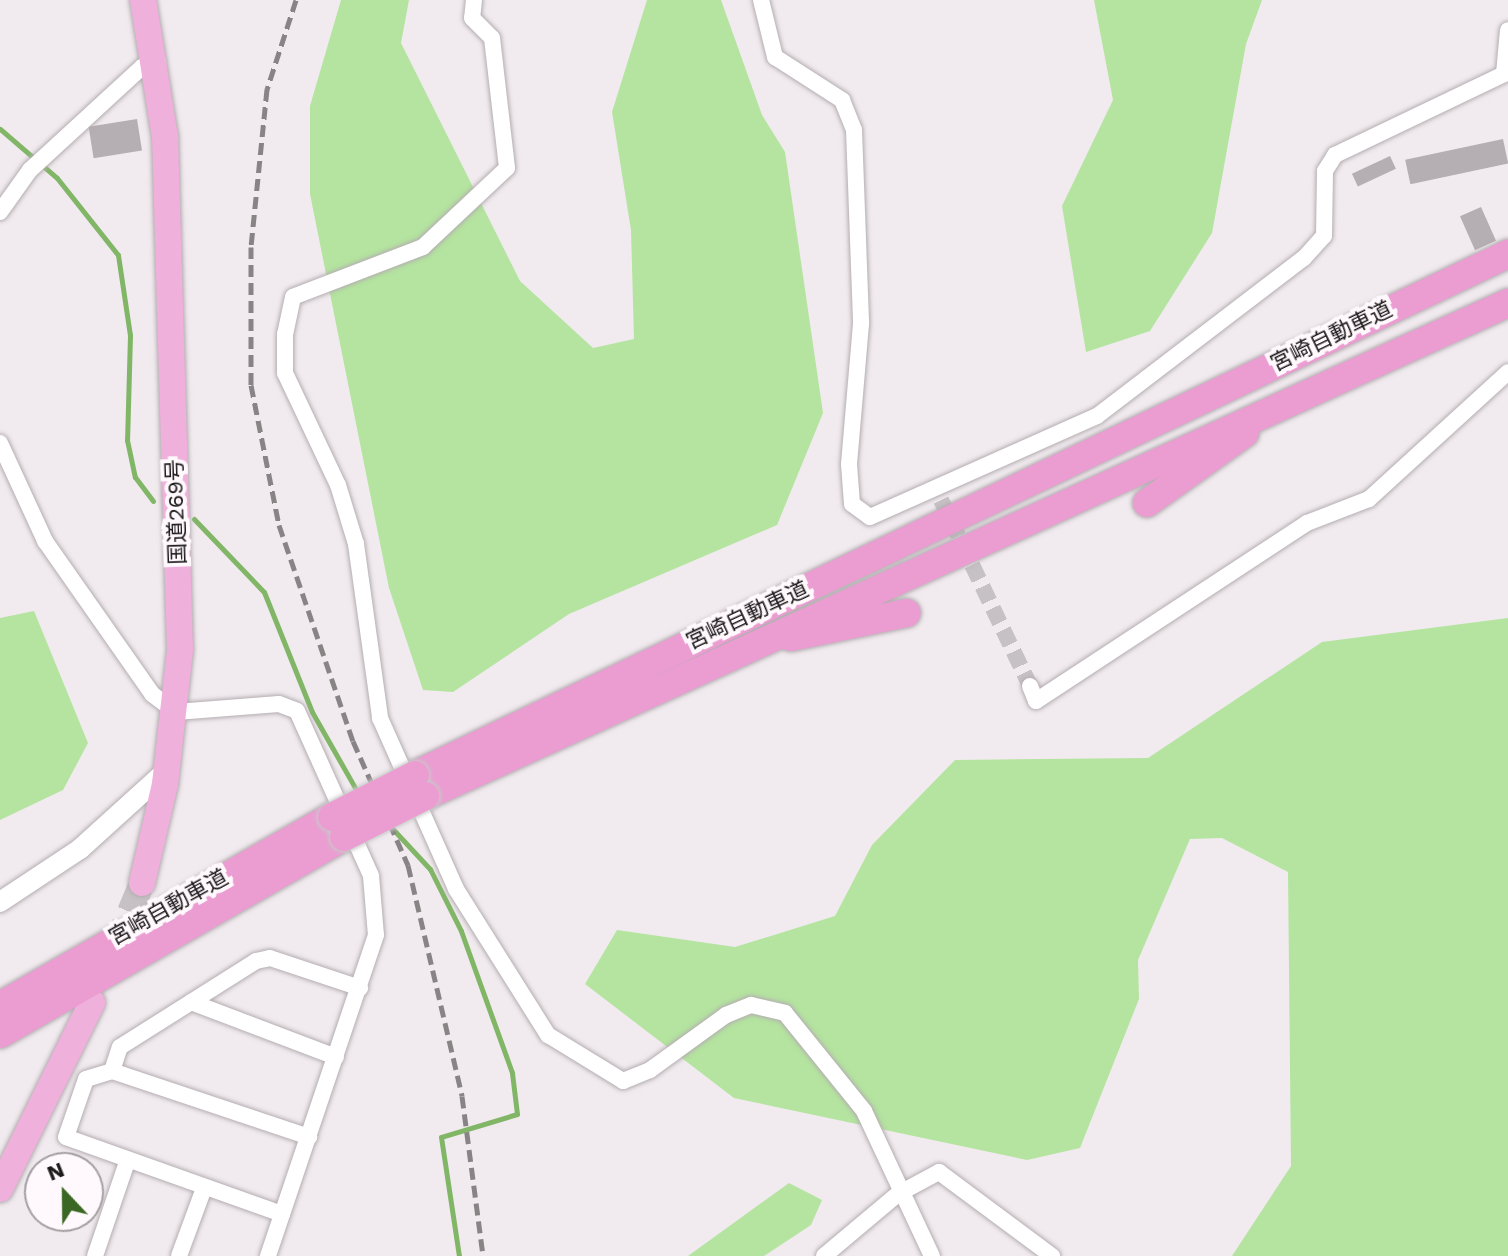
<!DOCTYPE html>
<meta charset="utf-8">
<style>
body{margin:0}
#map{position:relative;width:1508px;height:1256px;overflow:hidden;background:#f1ebef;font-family:"Work Sans","Noto Sans JP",sans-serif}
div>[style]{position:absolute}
.green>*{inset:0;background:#b4e49f}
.stream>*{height:5px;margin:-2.5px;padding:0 2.5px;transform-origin:2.5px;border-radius:2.5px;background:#81b667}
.building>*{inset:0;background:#b5aeb2;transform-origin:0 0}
.minor-tunnel>*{height:16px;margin-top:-8px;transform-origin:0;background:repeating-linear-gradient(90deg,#c6c1c4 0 16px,transparent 0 24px)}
.trunk-tunnel>*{height:26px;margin-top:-13px;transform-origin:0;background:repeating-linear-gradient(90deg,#c6c1c4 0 26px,transparent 0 39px)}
.roads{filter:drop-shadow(0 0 2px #b4adb1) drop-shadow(0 0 2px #b4adb1)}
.minor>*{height:16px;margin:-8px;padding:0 8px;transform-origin:8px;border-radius:8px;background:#fff}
.tertiary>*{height:20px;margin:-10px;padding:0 10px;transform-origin:10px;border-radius:10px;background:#fff}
.trunk>*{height:26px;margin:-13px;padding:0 13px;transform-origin:13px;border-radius:13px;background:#efb0db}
.motorway>*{height:28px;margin:-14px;padding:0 14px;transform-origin:14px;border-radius:14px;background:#eb9dd2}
.rail>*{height:5px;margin-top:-2.5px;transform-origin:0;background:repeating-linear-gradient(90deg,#888486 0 12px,transparent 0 18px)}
.bridges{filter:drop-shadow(0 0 2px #c8c8c8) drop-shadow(0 0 2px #c8c8c8)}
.motorway-bridge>*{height:28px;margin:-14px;padding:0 14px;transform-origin:14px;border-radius:14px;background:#eb9dd2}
span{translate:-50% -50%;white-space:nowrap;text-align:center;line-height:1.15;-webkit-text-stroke:8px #fff8fc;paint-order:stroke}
.street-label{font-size:22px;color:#1b191a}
.north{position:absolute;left:24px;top:1152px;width:80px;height:80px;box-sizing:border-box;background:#fff8fc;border:2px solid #a49fa2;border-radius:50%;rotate:338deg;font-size:22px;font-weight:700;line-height:32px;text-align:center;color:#1b191a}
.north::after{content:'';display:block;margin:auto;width:28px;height:36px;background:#3b6724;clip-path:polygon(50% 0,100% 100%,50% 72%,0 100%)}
</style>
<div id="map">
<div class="green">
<div style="clip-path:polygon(341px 0,409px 0,401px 43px,520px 281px,593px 348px,634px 339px,631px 230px,612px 112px,647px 0,721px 0,762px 115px,785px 152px,823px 413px,777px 525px,569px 614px,453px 692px,423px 690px,389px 588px,310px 194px,310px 106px)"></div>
<div style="clip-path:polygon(1094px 0,1262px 0,1246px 44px,1212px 233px,1150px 331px,1086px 352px,1062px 206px,1113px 100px)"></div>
<div style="clip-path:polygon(34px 611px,88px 743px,63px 790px,0 820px,0 618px)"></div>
<div style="clip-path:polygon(1508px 618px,1508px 1256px,1232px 1256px,1291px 1166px,1288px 872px,1222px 838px,1190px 839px,1138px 960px,1139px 999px,1080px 1148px,1027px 1160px,734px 1098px,585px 984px,617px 930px,735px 947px,835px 916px,872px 845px,955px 760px,1148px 758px,1322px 642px)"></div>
<div style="clip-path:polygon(789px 1183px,822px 1200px,811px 1225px,764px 1256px,688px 1256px)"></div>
</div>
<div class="stream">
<div style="left:0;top:129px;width:75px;rotate:40.7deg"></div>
<div style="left:57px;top:178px;width:98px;rotate:51.6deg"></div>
<div style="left:118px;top:255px;width:81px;rotate:81.5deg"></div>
<div style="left:130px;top:335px;width:105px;rotate:91.6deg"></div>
<div style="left:127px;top:440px;width:38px;rotate:78deg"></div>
<div style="left:135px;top:477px;width:30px;rotate:53deg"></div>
<div style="left:194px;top:519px;width:101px;rotate:46.2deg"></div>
<div style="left:264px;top:592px;width:129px;rotate:68.2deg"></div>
<div style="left:312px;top:712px;width:93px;rotate:60.4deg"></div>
<div style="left:390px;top:826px;width:59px;rotate:47.1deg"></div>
<div style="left:430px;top:869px;width:69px;rotate:63.4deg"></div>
<div style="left:461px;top:931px;width:151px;rotate:70.2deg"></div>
<div style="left:512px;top:1073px;width:41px;rotate:83deg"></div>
<div style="left:517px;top:1114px;width:79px;rotate:163.2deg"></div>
<div style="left:441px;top:1137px;width:120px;rotate:81.4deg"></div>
</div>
<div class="building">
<div style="left:137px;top:119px;width:32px;height:49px;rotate:81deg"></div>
<div style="left:1503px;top:139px;width:25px;height:100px;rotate:78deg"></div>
<div style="left:1390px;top:156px;width:14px;height:42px;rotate:65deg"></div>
<div style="left:1481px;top:207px;width:37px;height:23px;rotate:66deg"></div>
</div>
<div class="minor-tunnel">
<div style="left:941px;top:500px;width:206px;rotate:64.4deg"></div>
</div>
<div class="trunk-tunnel">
<div style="left:115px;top:948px;width:70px;rotate:-67.4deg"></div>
</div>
<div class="roads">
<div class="minor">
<div style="left:474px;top:0;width:18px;rotate:96deg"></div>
<div style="left:472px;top:18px;width:28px;rotate:45deg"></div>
<div style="left:492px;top:38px;width:131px;rotate:83.4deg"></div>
<div style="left:507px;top:168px;width:115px;rotate:136.8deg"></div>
<div style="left:423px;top:247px;width:139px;rotate:159deg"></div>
<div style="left:293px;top:297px;width:38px;rotate:102deg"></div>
<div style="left:285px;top:334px;width:39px;rotate:90deg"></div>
<div style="left:285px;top:373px;width:124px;rotate:64.7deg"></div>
<div style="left:338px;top:485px;width:62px;rotate:73deg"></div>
<div style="left:356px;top:544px;width:176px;rotate:82.1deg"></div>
<div style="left:380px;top:718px;width:187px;rotate:66deg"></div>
<div style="left:456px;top:889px;width:173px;rotate:57.8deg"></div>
<div style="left:548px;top:1035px;width:88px;rotate:31.5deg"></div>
<div style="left:623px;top:1081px;width:29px;rotate:-22deg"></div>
<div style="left:650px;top:1070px;width:94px;rotate:-35.9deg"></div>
<div style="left:726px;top:1015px;width:27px;rotate:-22deg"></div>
<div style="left:751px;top:1005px;width:35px;rotate:13deg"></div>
<div style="left:785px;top:1013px;width:126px;rotate:51.1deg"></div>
<div style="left:864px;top:1111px;width:160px;rotate:64.9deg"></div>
<div style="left:761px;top:0;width:59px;rotate:76.2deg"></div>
<div style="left:775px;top:57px;width:80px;rotate:32.7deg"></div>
<div style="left:842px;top:100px;width:32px;rotate:68deg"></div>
<div style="left:854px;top:130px;width:194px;rotate:87.9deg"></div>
<div style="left:861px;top:324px;width:141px;rotate:94.9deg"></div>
<div style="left:849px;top:464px;width:40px;rotate:85.7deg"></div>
<div style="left:852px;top:504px;width:22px;rotate:36deg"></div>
<div style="left:870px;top:517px;width:248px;rotate:-24deg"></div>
<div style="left:1097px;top:416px;width:260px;rotate:-37.4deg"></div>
<div style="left:1304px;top:258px;width:30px;rotate:-48deg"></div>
<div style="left:1324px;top:236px;width:65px;rotate:-89.1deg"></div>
<div style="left:1325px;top:171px;width:19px;rotate:-58deg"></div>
<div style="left:1335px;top:155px;width:187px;rotate:-25.6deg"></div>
<div style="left:1504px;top:74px;width:44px;rotate:-84.8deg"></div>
<div style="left:0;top:212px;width:52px;rotate:-54.5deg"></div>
<div style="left:30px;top:170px;width:152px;rotate:-42.6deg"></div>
<div style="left:142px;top:67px;width:17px;rotate:-17deg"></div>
<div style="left:0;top:443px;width:108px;rotate:65.3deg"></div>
<div style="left:45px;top:541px;width:187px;rotate:55deg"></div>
<div style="left:152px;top:694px;width:30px;rotate:37deg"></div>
<div style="left:176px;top:712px;width:103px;rotate:-4.4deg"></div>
<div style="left:279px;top:704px;width:19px;rotate:21deg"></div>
<div style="left:297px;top:711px;width:181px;rotate:65.8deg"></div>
<div style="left:371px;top:876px;width:59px;rotate:85.2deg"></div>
<div style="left:376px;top:935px;width:339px;rotate:108.6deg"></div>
<div style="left:1030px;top:686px;width:16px;rotate:68deg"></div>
<div style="left:1036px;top:701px;width:324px;rotate:-33.3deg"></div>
<div style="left:1307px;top:523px;width:66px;rotate:-21.2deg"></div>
<div style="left:1369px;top:499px;width:188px;rotate:-42.4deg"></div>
<div style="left:191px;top:1002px;width:155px;rotate:20.8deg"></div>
<div style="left:112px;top:1071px;width:208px;rotate:18.5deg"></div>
<div style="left:282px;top:1214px;width:229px;rotate:-160.4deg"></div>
<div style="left:66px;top:1137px;width:61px;rotate:-71deg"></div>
<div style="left:86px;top:1079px;width:27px;rotate:-17deg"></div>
<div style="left:112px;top:1071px;width:25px;rotate:-72deg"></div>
<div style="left:120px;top:1047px;width:161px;rotate:-32.3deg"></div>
<div style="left:256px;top:961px;width:14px;rotate:-12deg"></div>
<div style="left:270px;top:958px;width:95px;rotate:18.4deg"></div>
<div style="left:95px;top:1256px;width:99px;rotate:-71.2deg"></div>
<div style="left:179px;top:1256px;width:72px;rotate:-69.8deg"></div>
<div style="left:824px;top:1256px;width:97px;rotate:-40deg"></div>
<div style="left:898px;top:1194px;width:47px;rotate:-28.2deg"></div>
<div style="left:939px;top:1172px;width:141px;rotate:36.6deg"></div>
</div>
<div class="tertiary">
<div style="left:0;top:902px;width:96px;rotate:-33.5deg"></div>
<div style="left:80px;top:849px;width:116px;rotate:-42.2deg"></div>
</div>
<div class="trunk">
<div style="left:142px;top:883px;width:102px;rotate:-76.9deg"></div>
<div style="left:165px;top:784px;width:135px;rotate:-83.6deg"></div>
<div style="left:180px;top:650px;width:513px;rotate:-91.67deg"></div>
<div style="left:165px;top:137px;width:139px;rotate:-99.1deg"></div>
<div style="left:0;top:1189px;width:208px;rotate:-63.7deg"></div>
</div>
<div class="motorway">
<div style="left:1147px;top:503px;width:120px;rotate:-35.5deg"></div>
<div style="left:791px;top:637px;width:118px;rotate:-11.7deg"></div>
<div style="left:415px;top:775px;width:1211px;rotate:-25.49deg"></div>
<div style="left:425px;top:796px;width:1190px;rotate:-24.48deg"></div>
<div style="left:0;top:1006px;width:382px;rotate:-29.7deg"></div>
<div style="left:0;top:1034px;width:396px;rotate:-29.8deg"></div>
</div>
</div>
<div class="rail">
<div style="left:296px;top:0;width:94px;rotate:108deg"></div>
<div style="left:267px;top:89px;width:159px;rotate:95.8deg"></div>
<div style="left:251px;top:247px;width:138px;rotate:90deg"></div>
<div style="left:251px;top:385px;width:143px;rotate:78.7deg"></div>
<div style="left:279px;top:525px;width:228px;rotate:71.1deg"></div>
<div style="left:353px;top:741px;width:136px;rotate:66.1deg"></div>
<div style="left:408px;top:865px;width:237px;rotate:76.8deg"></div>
<div style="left:462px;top:1096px;width:161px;rotate:82.5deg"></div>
</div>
<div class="bridges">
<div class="motorway-bridge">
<div style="left:332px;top:817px;width:93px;rotate:-26.8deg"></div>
<div style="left:344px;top:837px;width:91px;rotate:-26.8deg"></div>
</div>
</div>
<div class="street-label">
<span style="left:1331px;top:336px;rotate:-26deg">宮崎自動車道</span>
<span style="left:176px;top:512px;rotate:-92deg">国道269号</span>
<span style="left:747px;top:615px;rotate:-25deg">宮崎自動車道</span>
<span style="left:168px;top:907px;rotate:-29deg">宮崎自動車道</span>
</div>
<div class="north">N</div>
</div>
